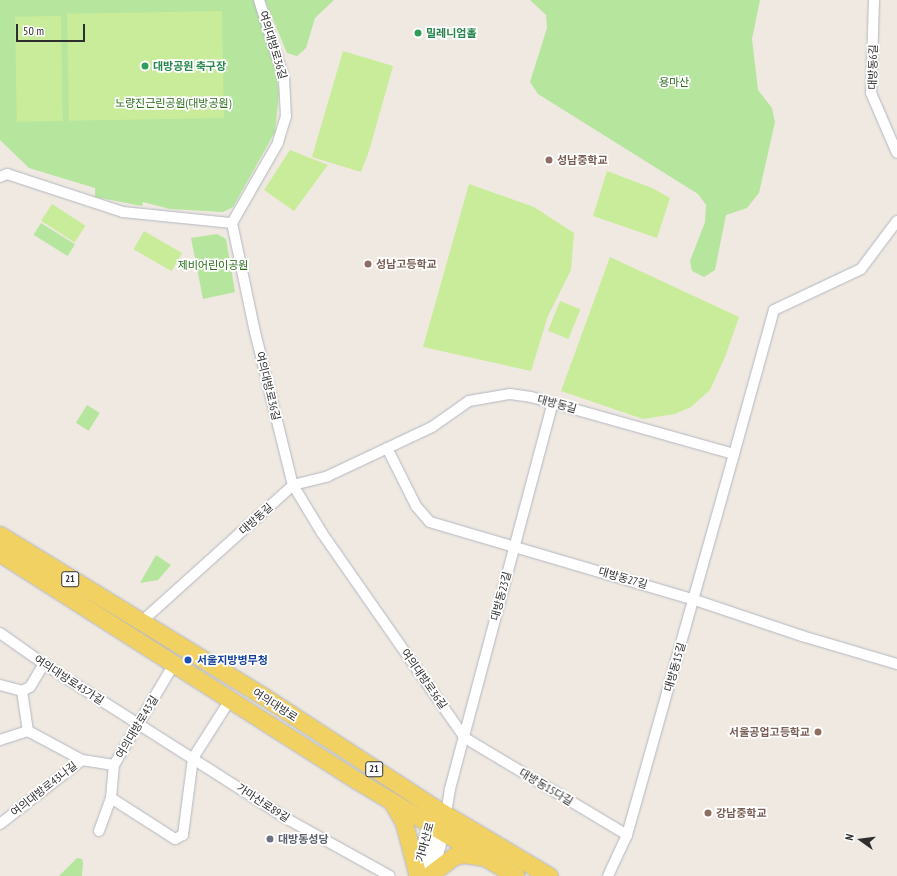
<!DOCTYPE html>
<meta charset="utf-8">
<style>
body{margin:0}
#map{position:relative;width:897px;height:876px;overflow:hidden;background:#efe9e1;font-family:"PT Sans Narrow","Noto Sans KR",sans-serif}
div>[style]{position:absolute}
.green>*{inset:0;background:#b6e59e;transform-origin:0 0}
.pitch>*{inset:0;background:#c9ec9a;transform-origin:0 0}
.roads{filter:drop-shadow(0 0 1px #b4b7c1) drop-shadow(0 0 1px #b4b7c1)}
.minor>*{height:10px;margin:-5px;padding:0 5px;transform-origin:5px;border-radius:5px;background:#fff}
.secondary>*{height:15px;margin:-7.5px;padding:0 7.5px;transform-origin:7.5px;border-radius:7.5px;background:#fff}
.primary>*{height:17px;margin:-8.5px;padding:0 8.5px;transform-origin:8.5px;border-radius:8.5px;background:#f2d163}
.dots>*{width:11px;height:11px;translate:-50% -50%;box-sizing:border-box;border:2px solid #fff;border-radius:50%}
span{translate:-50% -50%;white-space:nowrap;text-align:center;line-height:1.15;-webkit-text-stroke:3.5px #fff;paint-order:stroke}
.shield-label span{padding:1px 3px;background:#fff;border:1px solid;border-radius:3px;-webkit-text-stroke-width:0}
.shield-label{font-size:10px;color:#2e2e2e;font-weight:700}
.leisure-label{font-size:11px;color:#27864d;font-weight:700}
.left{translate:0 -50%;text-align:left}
.street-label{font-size:11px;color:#2e2e2e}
.park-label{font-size:11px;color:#2c6e1b}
.education-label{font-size:11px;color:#785e54;font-weight:700}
.right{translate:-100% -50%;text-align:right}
.transit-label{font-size:11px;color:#164399;font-weight:700}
.worship-label{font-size:11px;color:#5b616d;font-weight:700}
.north{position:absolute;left:841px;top:820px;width:40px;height:40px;-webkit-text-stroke:3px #fff;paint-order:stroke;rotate:284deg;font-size:11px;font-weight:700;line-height:16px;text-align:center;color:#2e2e2e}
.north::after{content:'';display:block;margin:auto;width:14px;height:18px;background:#2e2e2e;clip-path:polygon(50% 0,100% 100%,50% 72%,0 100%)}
.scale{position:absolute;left:16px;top:24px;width:69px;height:18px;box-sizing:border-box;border:2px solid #2e2e2e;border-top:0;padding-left:5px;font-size:12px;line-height:14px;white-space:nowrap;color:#2e2e2e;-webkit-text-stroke:3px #fff;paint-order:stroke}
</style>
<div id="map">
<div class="green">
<div style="clip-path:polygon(0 0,254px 0,273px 50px,279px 94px,275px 132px,233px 207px,223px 212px,170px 209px,143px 202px,142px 206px,95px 197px,95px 188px,29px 168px,0 140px)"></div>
<div style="clip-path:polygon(265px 0,334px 0,315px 18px,306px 48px,297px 56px,287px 53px)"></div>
<div style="clip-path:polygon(530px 0,760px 0,752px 39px,758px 90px,772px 108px,775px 122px,759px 193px,747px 208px,726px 215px,715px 270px,704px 277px,692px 271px,690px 261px,705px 222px,706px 205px,698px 194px,538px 94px,530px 82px,547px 28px,546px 15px)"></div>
<div style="left:41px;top:223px;width:40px;height:14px;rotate:32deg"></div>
<div style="clip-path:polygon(217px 234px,226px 239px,235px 292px,203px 299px,191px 238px)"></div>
<div style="left:87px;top:405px;width:15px;height:21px;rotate:32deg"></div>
<div style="clip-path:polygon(156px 555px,171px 565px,158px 580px,140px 583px)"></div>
<div style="clip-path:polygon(77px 858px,82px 859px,83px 863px,82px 876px,59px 876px)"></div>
</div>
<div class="pitch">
<div style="left:222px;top:11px;width:107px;height:155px;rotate:89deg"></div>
<div style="left:61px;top:16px;width:105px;height:46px;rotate:89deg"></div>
<div style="clip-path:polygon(343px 51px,393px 66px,369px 151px,361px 172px,312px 157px)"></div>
<div style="clip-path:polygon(290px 150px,328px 165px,294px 211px,264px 190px)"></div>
<div style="clip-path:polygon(607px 171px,652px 188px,670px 198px,657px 238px,593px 216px)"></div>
<div style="clip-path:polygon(469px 184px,534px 207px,574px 233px,571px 270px,548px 316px,531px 371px,423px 347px)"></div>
<div style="left:52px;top:204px;width:40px;height:20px;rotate:33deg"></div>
<div style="left:144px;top:231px;width:44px;height:21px;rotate:30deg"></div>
<div style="clip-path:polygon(610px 257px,739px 317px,725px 357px,710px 390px,691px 407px,675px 414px,643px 419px,561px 391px)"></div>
<div style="left:560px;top:301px;width:22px;height:32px;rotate:22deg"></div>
</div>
<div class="roads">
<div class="minor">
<div style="left:259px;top:0;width:83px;rotate:72.4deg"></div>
<div style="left:284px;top:79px;width:37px;rotate:87deg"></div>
<div style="left:286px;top:116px;width:28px;rotate:107deg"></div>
<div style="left:278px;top:143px;width:92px;rotate:119.9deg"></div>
<div style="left:232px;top:223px;width:111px;rotate:78.1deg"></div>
<div style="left:255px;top:332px;width:158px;rotate:76.1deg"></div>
<div style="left:293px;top:485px;width:56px;rotate:58.9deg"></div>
<div style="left:322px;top:533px;width:250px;rotate:55.1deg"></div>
<div style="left:465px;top:738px;width:189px;rotate:30.9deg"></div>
<div style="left:874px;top:0;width:93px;rotate:91.8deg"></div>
<div style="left:871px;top:93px;width:65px;rotate:66.6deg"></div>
<div style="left:0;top:177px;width:8px;rotate:-23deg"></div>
<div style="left:7px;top:174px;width:122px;rotate:18.1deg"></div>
<div style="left:123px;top:212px;width:110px;rotate:5.8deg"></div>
<div style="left:387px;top:448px;width:65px;rotate:63.4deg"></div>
<div style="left:416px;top:506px;width:21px;rotate:49deg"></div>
<div style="left:430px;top:522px;width:276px;rotate:16.4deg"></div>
<div style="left:695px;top:600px;width:113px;rotate:18.6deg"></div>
<div style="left:802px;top:636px;width:99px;rotate:16.4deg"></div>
<div style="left:140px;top:623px;width:206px;rotate:-42deg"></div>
<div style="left:293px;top:485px;width:36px;rotate:-14deg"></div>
<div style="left:328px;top:476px;width:115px;rotate:-25.2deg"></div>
<div style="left:432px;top:427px;width:45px;rotate:-35.1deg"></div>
<div style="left:469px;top:401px;width:42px;rotate:-9.7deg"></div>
<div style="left:510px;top:394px;width:21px;rotate:8deg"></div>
<div style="left:531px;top:397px;width:211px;rotate:15.7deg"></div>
<div style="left:734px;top:454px;width:149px;rotate:-74.5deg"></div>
<div style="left:774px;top:310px;width:96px;rotate:-25.2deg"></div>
<div style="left:861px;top:269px;width:60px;rotate:-53.1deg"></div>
<div style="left:0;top:633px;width:54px;rotate:35.2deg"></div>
<div style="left:44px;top:664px;width:290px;rotate:32.5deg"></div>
<div style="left:289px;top:820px;width:115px;rotate:29deg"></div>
<div style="left:0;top:685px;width:23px;rotate:15deg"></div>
<div style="left:22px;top:691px;width:9px;rotate:-27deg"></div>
<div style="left:30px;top:687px;width:27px;rotate:-59deg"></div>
<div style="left:22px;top:691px;width:40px;rotate:81.5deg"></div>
<div style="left:0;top:740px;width:29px;rotate:-18deg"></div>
<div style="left:28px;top:731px;width:61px;rotate:28.2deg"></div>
<div style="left:111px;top:798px;width:76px;rotate:32.6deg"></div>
<div style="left:175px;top:839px;width:9px;rotate:-27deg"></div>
<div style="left:183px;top:835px;width:78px;rotate:-82.6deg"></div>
<div style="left:193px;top:758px;width:69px;rotate:-57.5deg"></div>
<div style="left:446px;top:814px;width:25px;rotate:-81deg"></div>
<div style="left:450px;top:789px;width:400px;rotate:-75.1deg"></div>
<div style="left:0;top:824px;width:104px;rotate:-38deg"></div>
<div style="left:82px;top:760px;width:32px;rotate:9deg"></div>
<div style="left:99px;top:831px;width:35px;rotate:-70deg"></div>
<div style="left:111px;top:798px;width:33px;rotate:-85deg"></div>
<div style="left:114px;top:765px;width:117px;rotate:-59.3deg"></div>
<div style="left:608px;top:876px;width:45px;rotate:-65.1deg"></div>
<div style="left:627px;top:835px;width:396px;rotate:-74.3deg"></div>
</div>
<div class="secondary">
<div style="left:416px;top:875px;width:64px;rotate:-74.7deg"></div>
<div style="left:429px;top:876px;width:57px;rotate:-74.7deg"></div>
</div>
<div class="primary">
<div style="left:0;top:535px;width:308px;rotate:31.5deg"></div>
<div style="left:263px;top:696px;width:205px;rotate:33.1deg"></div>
<div style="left:435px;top:808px;width:133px;rotate:30.8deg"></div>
<div style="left:0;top:553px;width:424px;rotate:32.5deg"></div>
<div style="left:358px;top:781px;width:184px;rotate:31deg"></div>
<div style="left:392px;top:802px;width:24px;rotate:60deg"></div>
<div style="left:404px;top:823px;width:52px;rotate:75.4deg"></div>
<div style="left:429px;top:875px;width:31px;rotate:-37deg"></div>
<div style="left:454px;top:856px;width:10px;rotate:-11deg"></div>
<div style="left:464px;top:854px;width:18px;rotate:9deg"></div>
</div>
</div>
<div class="dots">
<div style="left:418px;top:33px;background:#2e9e5b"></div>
<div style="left:145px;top:66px;background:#2e9e5b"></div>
<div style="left:549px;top:160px;background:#8d6e63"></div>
<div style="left:368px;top:264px;background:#8d6e63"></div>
<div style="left:188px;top:660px;background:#1a4fb4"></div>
<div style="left:818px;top:732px;background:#8d6e63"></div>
<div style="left:708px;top:813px;background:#8d6e63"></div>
<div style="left:270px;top:839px;background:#6b7280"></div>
</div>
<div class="shield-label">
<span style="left:70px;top:579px">21</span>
<span style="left:374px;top:769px">21</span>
</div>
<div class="leisure-label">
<span class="left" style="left:426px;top:33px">밀레니엄홀</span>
<span class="left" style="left:153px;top:66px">대방공원 축구장</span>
</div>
<div class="street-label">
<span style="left:273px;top:45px;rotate:73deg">여의대방로36길</span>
<span style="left:873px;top:67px;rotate:-89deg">대방동6길</span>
<span style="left:268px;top:386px;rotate:76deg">여의대방로36길</span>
<span style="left:557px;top:404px;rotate:15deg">대방동길</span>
<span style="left:256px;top:519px;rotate:-42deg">대방동길</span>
<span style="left:623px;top:578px;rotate:16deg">대방동27길</span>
<span style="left:501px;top:596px;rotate:-75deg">대방동23길</span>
<span style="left:675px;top:667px;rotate:-74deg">대방동15길</span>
<span style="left:424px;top:679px;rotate:55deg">여의대방로36길</span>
<span style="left:69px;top:680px;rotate:33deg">여의대방로43가길</span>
<span style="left:275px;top:705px;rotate:33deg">여의대방로</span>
<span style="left:137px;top:727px;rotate:-59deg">여의대방로43길</span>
<span style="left:546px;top:787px;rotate:31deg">대방동15다길</span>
<span style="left:44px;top:789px;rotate:-38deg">여의대방로43나길</span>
<span style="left:263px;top:803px;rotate:33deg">가마산로89길</span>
<span style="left:425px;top:842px;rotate:-75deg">가마산로</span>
</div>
<div class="park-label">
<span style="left:674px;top:82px">용마산</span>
<span style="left:173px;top:103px">노량진근린공원(대방공원)</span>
<span style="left:213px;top:265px">제비어린이공원</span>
</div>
<div class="education-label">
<span class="left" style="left:557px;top:160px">성남중학교</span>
<span class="left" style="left:376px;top:264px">성남고등학교</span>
<span class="right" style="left:810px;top:732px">서울공업고등학교</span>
<span class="left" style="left:716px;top:813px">강남중학교</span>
</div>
<div class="transit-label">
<span class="left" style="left:197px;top:660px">서울지방병무청</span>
</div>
<div class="worship-label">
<span class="left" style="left:278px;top:839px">대방동성당</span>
</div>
<div class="north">N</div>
<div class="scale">50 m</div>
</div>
